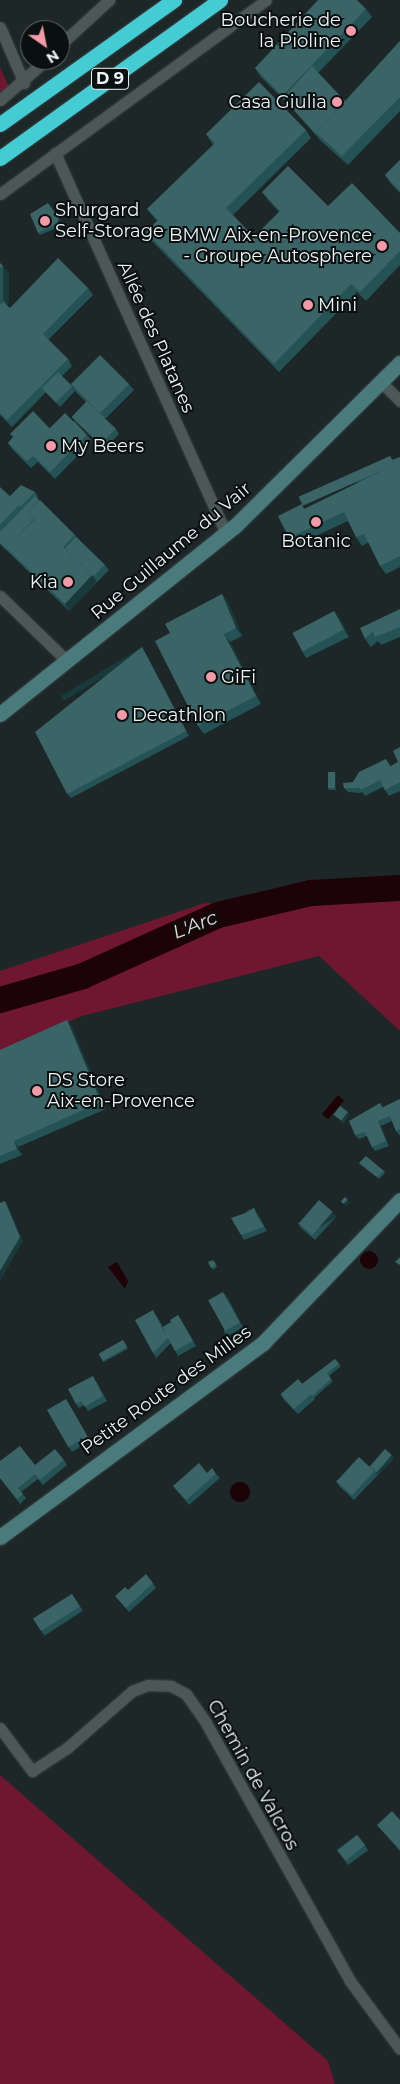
<!DOCTYPE html>
<meta charset="utf-8">
<style>
body{margin:0}
#map{position:relative;width:400px;height:2084px;overflow:hidden;background:#1d2727;font-family:Montserrat,sans-serif}
div>[style]{position:absolute}
.green>*{inset:0;background:#6f1731}
.water>*{inset:0;background:#1d0208;transform-origin:0 0}
.round{border-radius:50%}
.river>*{height:26px;margin:-13px;padding:0 13px;transform-origin:13px;border-radius:13px;background:#1d0208}
.roads{filter:drop-shadow(0 0 1px #3a4242) drop-shadow(0 0 1px #3a4242)}
.street>*{height:11px;margin:-5.5px;padding:0 5.5px;transform-origin:5.5px;border-radius:5.5px;background:#4c5757}
.secondary>*{height:15px;margin:-7.5px;padding:0 7.5px;transform-origin:7.5px;border-radius:7.5px;background:#497a7c}
.highway>*{height:15px;margin:-7.5px;padding:0 7.5px;transform-origin:7.5px;border-radius:7.5px;background:#43ccd3}
.wall>*{inset:0;background:#245255;transform-origin:0 0}
.shaded-wall>*{inset:0;background:#183a3b;transform-origin:0 0}
.building>*{inset:0;background:#3a6466;transform-origin:0 0}
.dots>*{width:14px;height:14px;translate:-50% -50%;box-sizing:border-box;border:2px solid #0a0f0f;border-radius:50%}
span{translate:-50% -50%;white-space:nowrap;text-align:center;line-height:1.15;-webkit-text-stroke:4px #0a0f0f;paint-order:stroke}
.shield-label span{padding:1px 4px;background:#0a0f0f;border:1px solid;border-radius:4px;-webkit-text-stroke-width:0}
.shield-label{font-size:16px;color:#edf4f4;font-weight:700}
.poi-label{font-size:18px;color:#edf4f4}
.right{translate:-100% -50%;text-align:right}
.left{translate:0 -50%;text-align:left}
.street-label{font-size:18px;color:#edf4f4}
.water-label{font-size:19px;color:#efd3d7;font-style:italic}
.north{position:absolute;left:20px;top:20px;width:50px;height:50px;box-sizing:border-box;background:#0a0f0f;border:1px solid #656b6b;border-radius:50%;rotate:147deg;font-size:14px;font-weight:700;line-height:20px;text-align:center;color:#edf4f4}
.north::after{content:'';display:block;margin:auto;width:18px;height:22px;background:#f39aa9;clip-path:polygon(50% 0,100% 100%,50% 72%,0 100%)}
</style>
<div id="map">
<div class="green">
<div style="clip-path:polygon(0 67px,9px 87px,0 92px)"></div>
<div style="clip-path:polygon(400px 875px,400px 1031px,319px 956px,82px 1016px,0 1051px,0 971px,202px 904px)"></div>
<div style="clip-path:polygon(0 1775px,328px 2061px,335px 2084px,0 2084px)"></div>
</div>
<div class="water">
<div style="left:338px;top:1095px;width:8px;height:25px;rotate:40deg"></div>
<div class="round" style="left:360px;top:1251px;width:18px;height:18px"></div>
<div style="clip-path:polygon(117px 1262px,128px 1281px,125px 1289px,108px 1267px)"></div>
<div class="round" style="left:230px;top:1482px;width:20px;height:20px"></div>
</div>
<div class="river">
<div style="left:0;top:1000px;width:86px;rotate:-16.1deg"></div>
<div style="left:83px;top:976px;width:148px;rotate:-24.3deg"></div>
<div style="left:218px;top:915px;width:96px;rotate:-13.3deg"></div>
<div style="left:311px;top:893px;width:89px;rotate:-3.2deg"></div>
</div>
<div class="roads">
<div class="street">
<div style="left:0;top:27px;width:61px;rotate:66.8deg"></div>
<div style="left:60px;top:45px;width:67px;rotate:-42.6deg"></div>
<div style="left:0;top:100px;width:61px;rotate:-41deg"></div>
<div style="left:55px;top:153px;width:418px;rotate:65.8deg"></div>
<div style="left:0;top:194px;width:329px;rotate:-36.1deg"></div>
<div style="left:381px;top:382px;width:27px;rotate:45deg"></div>
<div style="left:0;top:596px;width:93px;rotate:44.1deg"></div>
<div style="left:0;top:1728px;width:54px;rotate:53.3deg"></div>
<div style="left:32px;top:1771px;width:42px;rotate:-33.3deg"></div>
<div style="left:67px;top:1748px;width:86px;rotate:-41.2deg"></div>
<div style="left:132px;top:1691px;width:17px;rotate:-21deg"></div>
<div style="left:148px;top:1685px;width:23px;rotate:2deg"></div>
<div style="left:171px;top:1686px;width:17px;rotate:28deg"></div>
<div style="left:186px;top:1694px;width:35px;rotate:55deg"></div>
<div style="left:206px;top:1723px;width:295px;rotate:60.8deg"></div>
<div style="left:350px;top:1981px;width:84px;rotate:53.7deg"></div>
</div>
<div class="secondary">
<div style="left:0;top:714px;width:301px;rotate:-38.7deg"></div>
<div style="left:235px;top:526px;width:232px;rotate:-44.7deg"></div>
<div style="left:0;top:1537px;width:327px;rotate:-36.4deg"></div>
<div style="left:263px;top:1343px;width:198px;rotate:-46.2deg"></div>
</div>
<div class="highway">
<div style="left:0;top:124px;width:214px;rotate:-35.5deg"></div>
<div style="left:0;top:158px;width:271px;rotate:-35.7deg"></div>
</div>
</div>
<div class="wall">
<div style="clip-path:polygon(366px 9px,372px 17px,318px 73px,345px 101px,400px 41px,400px 111px,348px 165px,321px 141px,288px 104px,260px 76px,255px 68px)"></div>
<div style="clip-path:polygon(306px 130px,311px 138px,233px 215px,254px 237px,279px 212px,268px 200px,262px 192px,328px 206px,400px 233px,400px 265px,366px 301px,357px 292px,279px 372px,151px 240px,146px 232px,157px 221px,147px 209px,213px 145px,206px 134px)"></div>
<div style="clip-path:polygon(400px 160px,400px 193px,391px 184px,385px 175px)"></div>
<div style="clip-path:polygon(61px 220px,59px 227px,40px 235px,38px 233px)"></div>
<div style="clip-path:polygon(0 263px,3px 266px,9px 274px,8px 307px,10px 308px,88px 288px,93px 295px,48px 340px,68px 359px,72px 366px,62px 376px,72px 386px,75px 391px,60px 407px,46px 392px,12px 427px,0 415px)"></div>
<div style="clip-path:polygon(71px 384px,129px 384px,134px 390px,105px 419px,116px 429px,119px 434px,104px 449px,75px 421px,72px 417px,86px 402px,75px 391px)"></div>
<div style="clip-path:polygon(49px 428px,87px 435px,92px 441px,55px 479px,38px 462px,31px 468px,12px 449px,8px 443px,13px 437px,10px 434px)"></div>
<div style="clip-path:polygon(390px 456px,393px 460px,400px 457px,400px 567px,386px 574px,380px 566px,369px 542px,362px 546px,356px 537px,348px 521px,294px 546px,289px 538px)"></div>
<div style="clip-path:polygon(0 488px,10px 496px,35px 492px,38px 497px,37px 498px,105px 565px,109px 570px,69px 611px,0 544px)"></div>
<div style="clip-path:polygon(222px 594px,228px 602px,242px 636px,230px 642px,261px 704px,204px 734px,198px 726px,170px 633px)"></div>
<div style="clip-path:polygon(400px 609px,400px 637px,381px 645px,378px 641px,371px 647px,365px 639px)"></div>
<div style="clip-path:polygon(339px 617px,349px 637px,306px 658px,302px 651px)"></div>
<div style="clip-path:polygon(142px 647px,145px 652px,189px 736px,71px 798px,67px 794px)"></div>
<div style="clip-path:polygon(400px 747px,400px 791px,389px 796px,383px 787px,365px 796px,362px 792px,360px 793px,348px 792px,344px 788px,386px 759px,391px 766px,398px 762px)"></div>
<div style="clip-path:polygon(336px 774px,336px 790px,329px 790px,328px 788px)"></div>
<div style="clip-path:polygon(67px 1020px,72px 1027px,106px 1109px,18px 1147px,22px 1155px,0 1164px,0 1050px)"></div>
<div style="clip-path:polygon(400px 1099px,400px 1135px,399px 1135px,396px 1131px,392px 1121px,381px 1126px,389px 1146px,375px 1151px,372px 1147px,367px 1136px,359px 1139px,355px 1135px,380px 1103px,383px 1107px)"></div>
<div style="clip-path:polygon(359px 1163px,384px 1171px,385px 1173px,379px 1179px,361px 1165px)"></div>
<div style="clip-path:polygon(254px 1208px,267px 1231px,244px 1240px,241px 1235px,246px 1212px)"></div>
<div style="clip-path:polygon(336px 1217px,315px 1240px,301px 1228px,298px 1223px)"></div>
<div style="clip-path:polygon(208px 1262px,215px 1262px,217px 1267px,213px 1270px)"></div>
<div style="clip-path:polygon(227px 1296px,243px 1327px,228px 1336px,224px 1332px)"></div>
<div style="clip-path:polygon(156px 1315px,163px 1327px,171px 1322px,178px 1315px,196px 1346px,178px 1356px,171px 1343px,156px 1358px,153px 1353px)"></div>
<div style="left:123px;top:1340px;width:10px;height:28px;rotate:61deg"></div>
<div style="clip-path:polygon(335px 1359px,341px 1366px,329px 1376px,333px 1381px,314px 1398px,315px 1399px,298px 1414px,284px 1400px,281px 1395px,302px 1384px)"></div>
<div style="clip-path:polygon(96px 1381px,107px 1401px,88px 1411px,84px 1405px,79px 1408px,76px 1404px)"></div>
<div style="clip-path:polygon(66px 1399px,90px 1441px,72px 1452px,69px 1447px)"></div>
<div style="clip-path:polygon(394px 1458px,354px 1500px,339px 1486px,336px 1481px,369px 1466px)"></div>
<div style="clip-path:polygon(64px 1460px,67px 1465px,43px 1485px,38px 1479px,21px 1492px,26px 1498px,20px 1504px,0 1478px,35px 1465px)"></div>
<div style="clip-path:polygon(207px 1473px,216px 1474px,220px 1478px,189px 1505px,173px 1486px)"></div>
<div style="clip-path:polygon(153px 1583px,156px 1588px,129px 1612px,115px 1596px,128px 1590px)"></div>
<div style="left:72px;top:1594px;width:20px;height:46px;rotate:57deg"></div>
<div style="clip-path:polygon(400px 1820px,400px 1851px,377px 1825px)"></div>
<div style="left:357px;top:1835px;width:19px;height:25px;rotate:54deg"></div>
</div>
<div class="shaded-wall">
<div style="clip-path:polygon(59px 218px,61px 220px,59px 227px,57px 224px)"></div>
<div style="clip-path:polygon(3px 266px,9px 274px,8px 307px,3px 299px)"></div>
<div style="clip-path:polygon(92px 575px,97px 582px,69px 611px,65px 604px)"></div>
<div style="clip-path:polygon(222px 594px,228px 602px,242px 636px,236px 628px)"></div>
<div style="clip-path:polygon(334px 611px,339px 617px,349px 637px,344px 630px)"></div>
<div style="clip-path:polygon(224px 634px,230px 642px,261px 704px,256px 696px)"></div>
<div style="left:142px;top:647px;width:6px;height:95px;rotate:59deg"></div>
<div style="clip-path:polygon(335px 772px,336px 774px,336px 790px,335px 788px)"></div>
<div style="clip-path:polygon(67px 1020px,72px 1027px,106px 1109px,101px 1102px)"></div>
<div style="clip-path:polygon(348px 1112px,350px 1115px,343px 1124px,341px 1121px)"></div>
<div style="clip-path:polygon(378px 1121px,381px 1126px,389px 1146px,386px 1141px)"></div>
<div style="clip-path:polygon(14px 1141px,18px 1147px,22px 1155px,17px 1149px)"></div>
<div style="clip-path:polygon(348px 1200px,350px 1202px,345px 1207px,344px 1204px)"></div>
<div style="clip-path:polygon(5px 1201px,8px 1206px,23px 1241px,0 1281px)"></div>
<div style="left:333px;top:1212px;width:6px;height:31px;rotate:59deg"></div>
<div style="clip-path:polygon(223px 1292px,227px 1296px,243px 1327px,240px 1323px)"></div>
<div style="clip-path:polygon(178px 1315px,182px 1320px,196px 1346px,193px 1341px)"></div>
<div style="clip-path:polygon(392px 1455px,394px 1458px,377px 1475px,376px 1473px)"></div>
</div>
<div class="building">
<div style="clip-path:polygon(318px 0,357px 0,366px 9px,282px 96px,255px 68px)"></div>
<div style="clip-path:polygon(400px 41px,400px 97px,342px 156px,316px 133px)"></div>
<div style="clip-path:polygon(312px 66px,345px 101px,316px 133px,317px 135px,283px 98px)"></div>
<div style="clip-path:polygon(259px 82px,306px 130px,226px 208px,254px 237px,280px 211px,262px 192px,288px 166px,328px 206px,352px 183px,400px 233px,400px 251px,360px 292px,351px 284px,274px 364px,146px 232px,158px 220px,147px 209px,215px 143px,206px 134px)"></div>
<div style="clip-path:polygon(400px 160px,400px 191px,385px 175px)"></div>
<div style="clip-path:polygon(48px 203px,59px 218px,57px 224px,38px 233px,30px 214px)"></div>
<div style="clip-path:polygon(58px 258px,88px 288px,43px 334px,68px 359px,7px 420px,0 413px,0 305px,3px 302px,10px 308px)"></div>
<div style="left:0;top:263px;width:4px;height:38px;rotate:45deg"></div>
<div style="left:100px;top:355px;width:41px;height:41px;rotate:45deg"></div>
<div style="left:58px;top:372px;width:20px;height:23px;rotate:45deg"></div>
<div style="left:87px;top:401px;width:40px;height:22px;rotate:44deg"></div>
<div style="clip-path:polygon(33px 411px,58px 437px,74px 421px,87px 435px,50px 472px,33px 456px,27px 461px,8px 443px,14px 436px,10px 434px)"></div>
<div style="left:65px;top:413px;width:13px;height:22px;rotate:45deg"></div>
<div style="left:390px;top:456px;width:10px;height:100px;rotate:66deg"></div>
<div style="clip-path:polygon(400px 457px,400px 556px,380px 566px,364px 534px,356px 537px,344px 512px,289px 538px,278px 516px,302px 504px,304px 509px,394px 465px,392px 460px)"></div>
<div style="clip-path:polygon(21px 485px,35px 492px,20px 507px,10px 496px)"></div>
<div style="clip-path:polygon(0 487px,19px 505px,0 525px)"></div>
<div style="clip-path:polygon(35px 496px,39px 500px,28px 512px,34px 519px,6px 548px,7px 550px,0 543px,0 532px)"></div>
<div style="clip-path:polygon(40px 500px,75px 535px,63px 547px,92px 575px,65px 604px,6px 548px,35px 519px,28px 512px)"></div>
<div style="left:76px;top:537px;width:40px;height:16px;rotate:44deg"></div>
<div style="clip-path:polygon(222px 594px,236px 628px,224px 634px,256px 696px,198px 726px,155px 641px,170px 633px,165px 624px)"></div>
<div style="clip-path:polygon(400px 609px,400px 627px,375px 637px,373px 632px,365px 639px,360px 628px)"></div>
<div style="left:334px;top:611px;width:21px;height:47px;rotate:62deg"></div>
<div style="clip-path:polygon(142px 647px,186px 731px,67px 794px,35px 732px)"></div>
<div style="clip-path:polygon(400px 747px,400px 782px,385px 790px,380px 780px,361px 790px,358px 785px,398px 762px,393px 751px)"></div>
<div style="clip-path:polygon(386px 759px,390px 767px,358px 785px,360px 787px,357px 788px,344px 788px,343px 783px,353px 782px,359px 772px)"></div>
<div style="left:328px;top:772px;width:7px;height:16px"></div>
<div style="clip-path:polygon(67px 1020px,101px 1102px,14px 1141px,17px 1149px,0 1156px,0 1050px)"></div>
<div style="clip-path:polygon(400px 1099px,400px 1129px,396px 1131px,390px 1116px,378px 1121px,386px 1141px,372px 1147px,365px 1132px,355px 1135px,349px 1121px,380px 1103px,382px 1108px)"></div>
<div style="left:340px;top:1106px;width:10px;height:11px;rotate:37deg"></div>
<div style="clip-path:polygon(366px 1156px,384px 1171px,377px 1177px,359px 1163px)"></div>
<div style="left:345px;top:1197px;width:4px;height:6px;rotate:45deg"></div>
<div style="left:319px;top:1200px;width:18px;height:31px;rotate:41deg"></div>
<div style="clip-path:polygon(5px 1201px,20px 1237px,0 1271px,0 1203px)"></div>
<div style="clip-path:polygon(254px 1208px,256px 1212px,254px 1210px,246px 1212px)"></div>
<div style="clip-path:polygon(254px 1210px,264px 1227px,241px 1235px,231px 1218px)"></div>
<div style="clip-path:polygon(400px 1257px,400px 1265px,395px 1262px)"></div>
<div style="clip-path:polygon(213px 1260px,216px 1265px,211px 1268px,208px 1262px)"></div>
<div style="left:223px;top:1292px;width:35px;height:17px;rotate:61deg"></div>
<div style="clip-path:polygon(153px 1310px,164px 1332px,174px 1327px,170px 1320px,178px 1315px,193px 1341px,175px 1351px,168px 1338px,153px 1353px,135px 1320px)"></div>
<div style="left:171px;top:1322px;width:6px;height:10px;rotate:59deg"></div>
<div style="left:123px;top:1340px;width:8px;height:28px;rotate:60deg"></div>
<div style="clip-path:polygon(335px 1359px,339px 1364px,327px 1373px,331px 1379px,312px 1396px,302px 1384px)"></div>
<div style="clip-path:polygon(93px 1376px,103px 1396px,85px 1407px,81px 1401px,76px 1404px,68px 1389px)"></div>
<div style="left:298px;top:1379px;width:20px;height:23px;rotate:49deg"></div>
<div style="left:66px;top:1399px;width:43px;height:22px;rotate:60deg"></div>
<div style="clip-path:polygon(20px 1446px,35px 1465px,55px 1449px,64px 1460px,40px 1480px,35px 1474px,18px 1488px,23px 1494px,17px 1499px,0 1478px,0 1461px)"></div>
<div style="left:385px;top:1449px;width:9px;height:23px;rotate:41deg"></div>
<div style="left:359px;top:1457px;width:21px;height:33px;rotate:43deg"></div>
<div style="clip-path:polygon(199px 1463px,207px 1473px,212px 1468px,216px 1474px,186px 1500px,173px 1486px)"></div>
<div style="clip-path:polygon(146px 1574px,153px 1583px,126px 1608px,115px 1596px,125px 1587px,128px 1590px)"></div>
<div style="left:72px;top:1594px;width:15px;height:46px;rotate:58deg"></div>
<div style="clip-path:polygon(392px 1811px,400px 1820px,400px 1850px,377px 1825px)"></div>
<div style="left:357px;top:1835px;width:13px;height:25px;rotate:51deg"></div>
</div>
<div class="dots">
<div style="left:351px;top:31px;background:#f39aa9"></div>
<div style="left:337px;top:102px;background:#f39aa9"></div>
<div style="left:45px;top:221px;background:#f39aa9"></div>
<div style="left:382px;top:246px;background:#f39aa9"></div>
<div style="left:308px;top:305px;background:#f39aa9"></div>
<div style="left:51px;top:446px;background:#f39aa9"></div>
<div style="left:316px;top:522px;background:#f39aa9"></div>
<div style="left:68px;top:582px;background:#f39aa9"></div>
<div style="left:211px;top:677px;background:#f39aa9"></div>
<div style="left:122px;top:715px;background:#f39aa9"></div>
<div style="left:37px;top:1091px;background:#f39aa9"></div>
</div>
<div class="shield-label">
<span style="left:110px;top:79px">D 9</span>
</div>
<div class="poi-label">
<span class="right" style="left:341px;top:31px">Boucherie de<br>la Pioline</span>
<span class="right" style="left:327px;top:102px">Casa Giulia</span>
<span class="left" style="left:55px;top:221px">Shurgard<br>Self-Storage</span>
<span class="right" style="left:372px;top:246px">BMW Aix-en-Provence<br>- Groupe Autosphere</span>
<span class="left" style="left:318px;top:305px">Mini</span>
<span class="left" style="left:61px;top:446px">My Beers</span>
<span style="left:316px;top:541px">Botanic</span>
<span class="right" style="left:58px;top:582px">Kia</span>
<span class="left" style="left:221px;top:677px">GiFi</span>
<span class="left" style="left:132px;top:715px">Decathlon</span>
<span class="left" style="left:47px;top:1091px">DS Store<br>Aix-en-Provence</span>
</div>
<div class="street-label">
<span style="left:156px;top:337px;rotate:66deg">Allée des Platanes</span>
<span style="left:171px;top:551px;rotate:-40deg">Rue Guillaume du Vair</span>
<span style="left:166px;top:1390px;rotate:-36deg">Petite Route des Milles</span>
<span style="left:253px;top:1775px;rotate:61deg">Chemin de Valcros</span>
</div>
<div class="water-label">
<span style="left:195px;top:925px;rotate:-21deg">L'Arc</span>
</div>
<div class="north">N</div>
</div>
